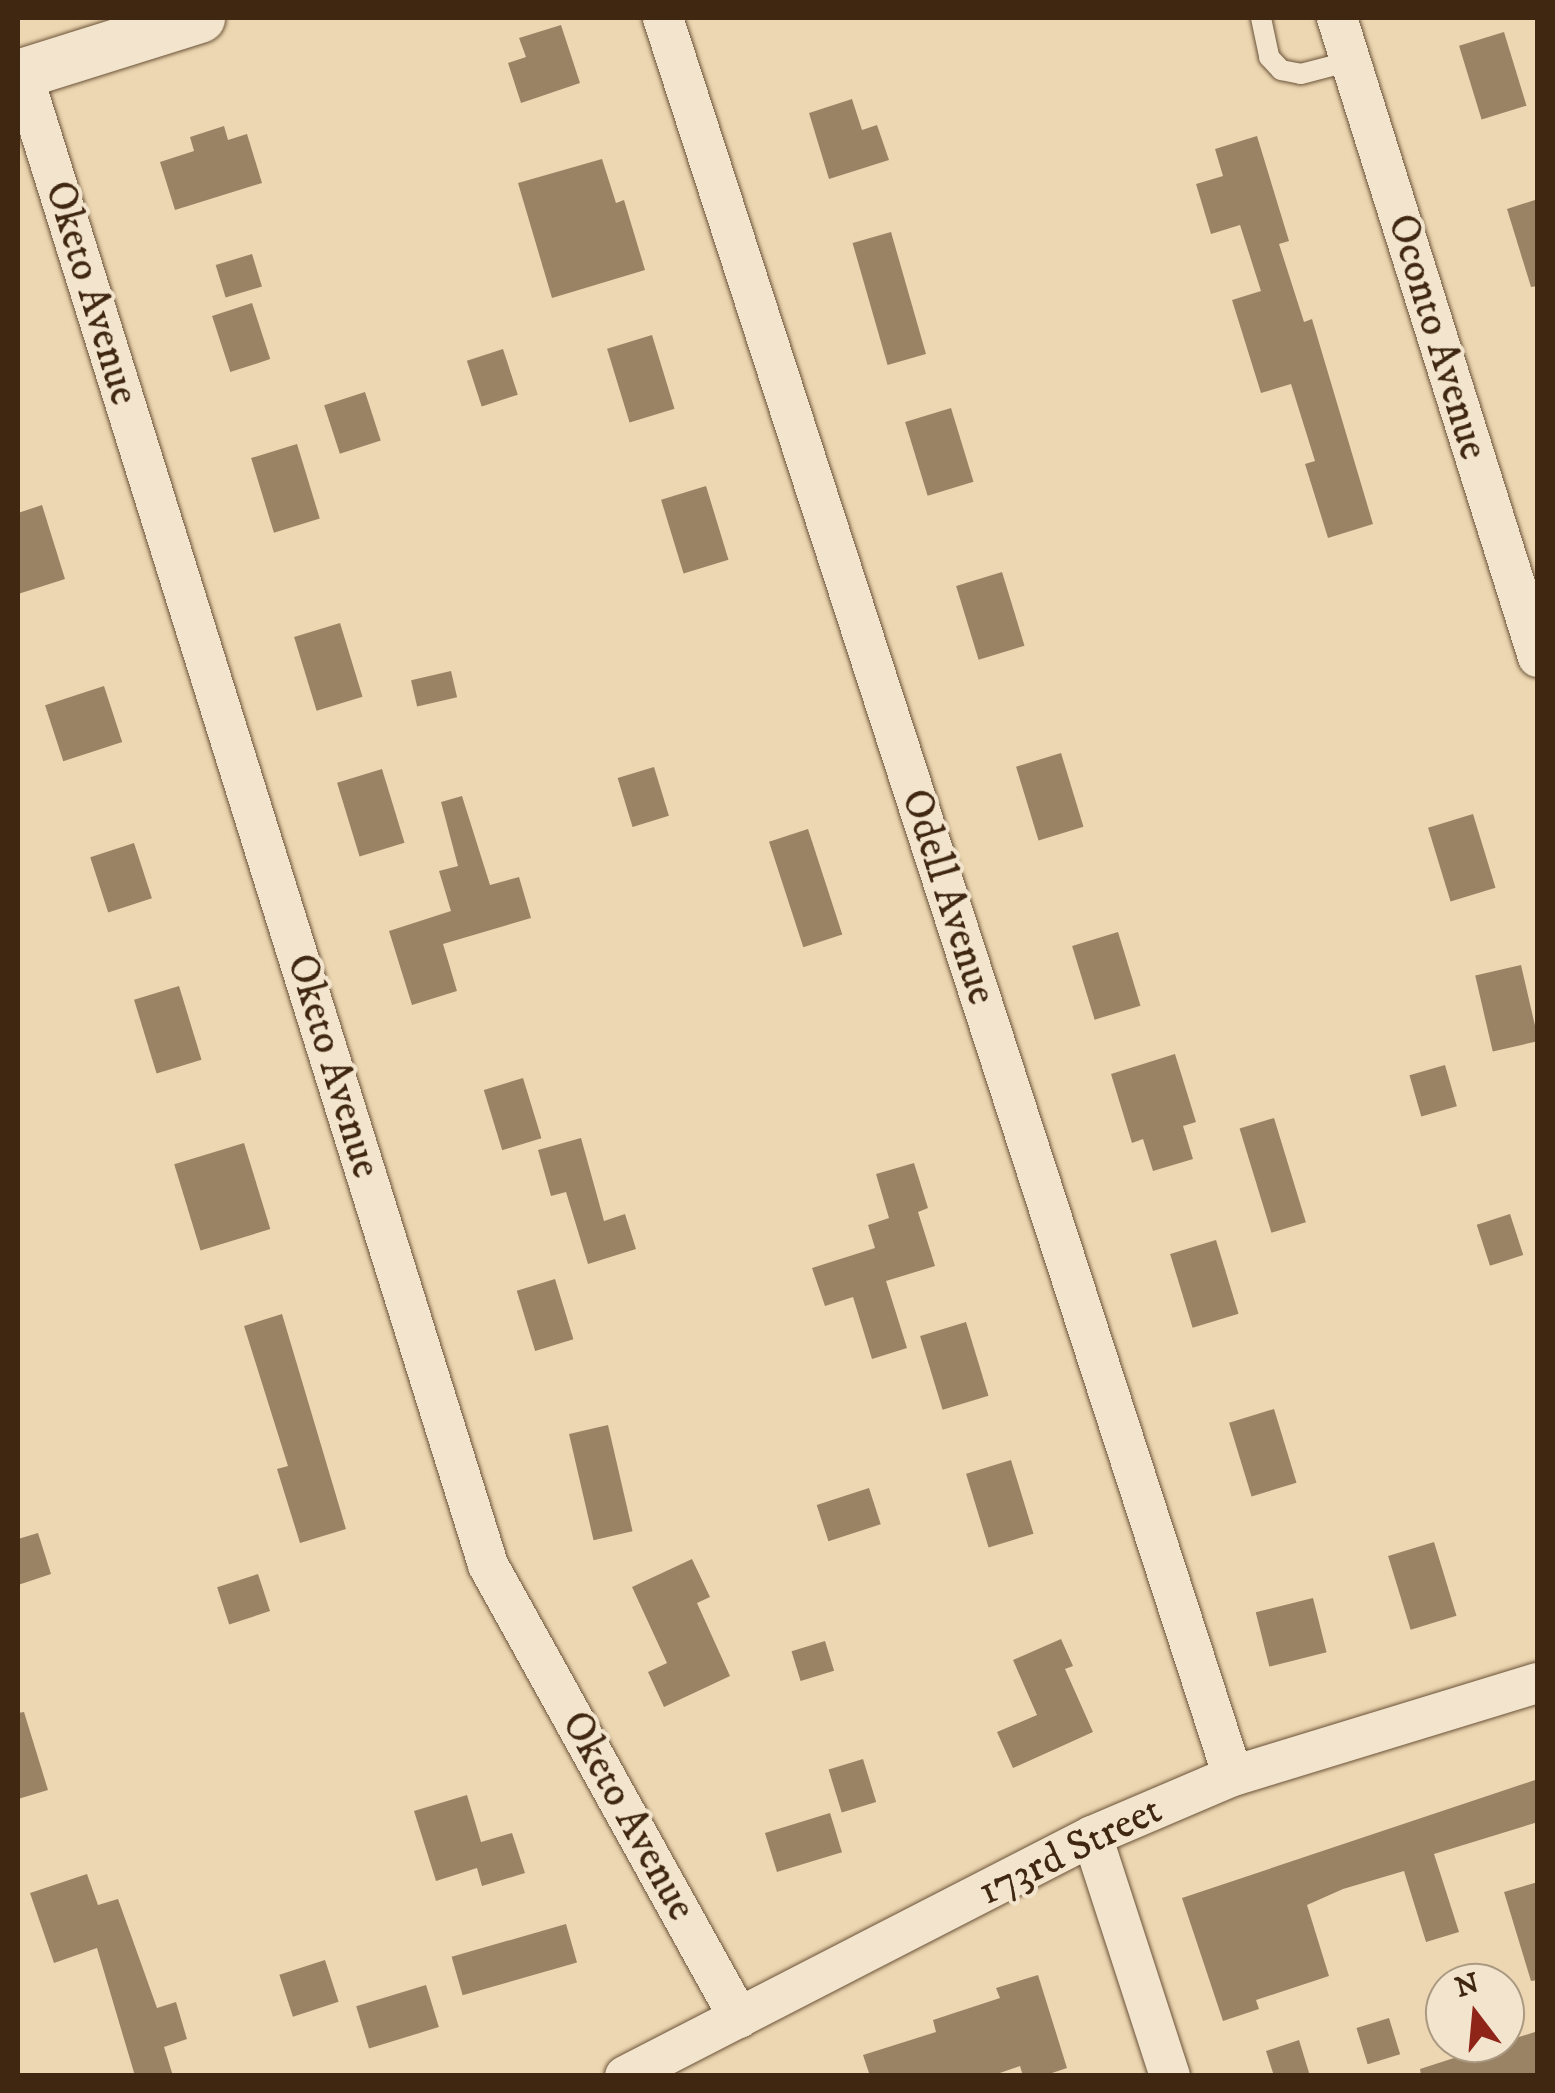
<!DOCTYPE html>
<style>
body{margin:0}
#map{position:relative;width:1555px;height:2093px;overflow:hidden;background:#edd7b2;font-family:"IM FELL DW Pica",serif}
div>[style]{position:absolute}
.building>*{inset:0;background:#9a8365;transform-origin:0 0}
.roads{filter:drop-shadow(0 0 2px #6b5339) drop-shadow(0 0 2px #6b5339)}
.service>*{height:20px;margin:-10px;padding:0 10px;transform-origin:10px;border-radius:10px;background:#f3e5cd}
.minor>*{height:40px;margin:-20px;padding:0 20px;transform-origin:20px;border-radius:20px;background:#f3e5cd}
.tertiary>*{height:50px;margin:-25px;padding:0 25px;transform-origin:25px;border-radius:25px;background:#f3e5cd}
span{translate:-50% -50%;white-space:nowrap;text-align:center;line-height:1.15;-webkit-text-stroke:8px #f3e5cd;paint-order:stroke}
.street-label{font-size:42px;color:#402711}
.frame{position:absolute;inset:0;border:20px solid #402711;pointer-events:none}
.north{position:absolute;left:1425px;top:1963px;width:100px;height:100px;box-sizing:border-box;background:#f3e5cd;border:2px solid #ab9982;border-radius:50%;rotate:344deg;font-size:28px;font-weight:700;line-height:40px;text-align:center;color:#402711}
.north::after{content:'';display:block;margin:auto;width:35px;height:45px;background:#8f2418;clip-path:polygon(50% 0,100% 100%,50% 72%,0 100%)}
</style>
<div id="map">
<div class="building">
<div style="clip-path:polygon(561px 25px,580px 83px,521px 103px,508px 63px,526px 57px,519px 38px)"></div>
<div style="left:1504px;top:32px;width:77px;height:47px;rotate:73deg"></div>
<div style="clip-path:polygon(852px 99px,862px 130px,877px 125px,889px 160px,829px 179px,809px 113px)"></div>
<div style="clip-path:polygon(224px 126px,228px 140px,247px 134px,262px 183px,175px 210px,160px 162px,194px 151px,190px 137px)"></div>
<div style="clip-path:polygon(1257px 136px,1289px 241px,1279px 244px,1304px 322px,1312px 319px,1373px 524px,1328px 538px,1305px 464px,1315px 461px,1291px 384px,1261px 393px,1232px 300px,1261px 291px,1240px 225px,1211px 234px,1196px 184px,1223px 176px,1215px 149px)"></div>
<div style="clip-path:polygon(602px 159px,616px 203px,624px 200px,645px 270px,552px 298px,518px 183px)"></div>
<div style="clip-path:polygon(1538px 199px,1538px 286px,1531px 287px,1507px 209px)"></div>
<div style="left:891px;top:232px;width:127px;height:40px;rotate:74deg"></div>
<div style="left:252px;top:254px;width:34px;height:38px;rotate:73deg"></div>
<div style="left:252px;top:303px;width:59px;height:42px;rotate:72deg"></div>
<div style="left:652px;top:335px;width:77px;height:47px;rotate:73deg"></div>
<div style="left:503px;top:349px;width:48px;height:38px;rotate:72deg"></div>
<div style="left:365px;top:392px;width:51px;height:43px;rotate:72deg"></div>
<div style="left:951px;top:408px;width:77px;height:48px;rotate:73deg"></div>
<div style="left:297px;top:444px;width:78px;height:48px;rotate:73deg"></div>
<div style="left:706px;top:486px;width:77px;height:47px;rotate:73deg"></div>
<div style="clip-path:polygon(42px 505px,65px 579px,18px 594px,18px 513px)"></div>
<div style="left:1002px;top:572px;width:77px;height:48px;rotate:73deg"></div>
<div style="left:340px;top:623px;width:77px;height:48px;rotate:73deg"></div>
<div style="left:451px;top:671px;width:27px;height:41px;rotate:77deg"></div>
<div style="left:104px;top:686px;width:59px;height:62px;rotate:72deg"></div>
<div style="left:1061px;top:753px;width:77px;height:47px;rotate:73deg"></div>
<div style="left:654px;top:767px;width:51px;height:38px;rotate:73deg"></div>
<div style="left:382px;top:769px;width:77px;height:47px;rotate:73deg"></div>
<div style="clip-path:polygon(462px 796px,490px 885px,519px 877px,531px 918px,443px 944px,457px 991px,412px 1005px,389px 931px,451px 911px,439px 871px,458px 866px,441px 802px)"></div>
<div style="left:1473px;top:814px;width:77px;height:47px;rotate:73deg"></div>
<div style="left:808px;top:829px;width:111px;height:41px;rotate:72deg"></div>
<div style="left:134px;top:843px;width:58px;height:46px;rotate:72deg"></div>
<div style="left:1118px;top:932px;width:77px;height:48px;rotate:73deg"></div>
<div style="left:1521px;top:965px;width:78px;height:47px;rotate:77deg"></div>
<div style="left:179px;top:986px;width:77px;height:47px;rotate:73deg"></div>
<div style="clip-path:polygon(1175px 1054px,1196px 1122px,1183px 1126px,1193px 1159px,1153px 1171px,1143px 1139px,1132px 1143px,1111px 1074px)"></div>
<div style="left:1445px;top:1065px;width:43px;height:37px;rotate:74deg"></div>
<div style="left:523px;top:1078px;width:63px;height:41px;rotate:73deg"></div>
<div style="left:1274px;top:1118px;width:109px;height:36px;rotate:73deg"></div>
<div style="clip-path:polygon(581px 1138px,604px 1221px,625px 1214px,636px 1249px,588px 1264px,566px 1192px,551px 1196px,538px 1150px)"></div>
<div style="left:244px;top:1143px;width:90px;height:73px;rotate:73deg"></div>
<div style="clip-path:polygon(914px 1163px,928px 1208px,918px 1212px,935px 1266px,886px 1281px,907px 1348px,872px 1359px,853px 1297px,825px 1306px,812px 1268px,875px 1248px,868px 1225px,889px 1218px,876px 1174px)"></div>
<div style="left:1510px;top:1214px;width:43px;height:35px;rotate:72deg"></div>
<div style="left:1216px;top:1240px;width:77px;height:48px;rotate:73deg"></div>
<div style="left:555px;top:1279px;width:63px;height:40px;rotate:73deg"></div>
<div style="clip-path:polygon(282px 1314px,346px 1529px,300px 1543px,277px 1469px,288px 1466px,244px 1326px)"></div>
<div style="left:966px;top:1322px;width:77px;height:48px;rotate:73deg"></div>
<div style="left:1274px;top:1409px;width:77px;height:47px;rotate:73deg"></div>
<div style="left:608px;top:1425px;width:109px;height:40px;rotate:77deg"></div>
<div style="left:1011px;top:1460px;width:77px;height:47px;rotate:73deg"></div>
<div style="left:869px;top:1488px;width:38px;height:55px;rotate:72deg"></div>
<div style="clip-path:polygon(38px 1533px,51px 1574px,18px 1585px,18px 1539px)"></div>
<div style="left:1434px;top:1542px;width:77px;height:48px;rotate:73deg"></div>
<div style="clip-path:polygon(692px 1559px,710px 1597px,697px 1603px,730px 1676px,664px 1707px,648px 1672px,667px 1663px,632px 1587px)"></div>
<div style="left:258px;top:1574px;width:39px;height:43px;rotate:72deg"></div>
<div style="left:1313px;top:1598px;width:56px;height:59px;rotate:76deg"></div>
<div style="clip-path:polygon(1061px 1639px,1073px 1666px,1065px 1669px,1093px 1732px,1013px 1768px,997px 1732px,1037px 1715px,1013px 1660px)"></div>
<div style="left:825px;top:1641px;width:31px;height:35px;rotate:73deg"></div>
<div style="clip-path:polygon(24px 1712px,48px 1790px,18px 1799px,18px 1713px)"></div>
<div style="left:863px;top:1759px;width:45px;height:36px;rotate:73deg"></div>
<div style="clip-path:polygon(1538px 1779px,1538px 1822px,1434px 1854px,1459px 1932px,1426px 1942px,1404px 1871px,1343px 1889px,1307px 1905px,1329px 1976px,1256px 2000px,1259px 2009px,1223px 2021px,1182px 1898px)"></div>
<div style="clip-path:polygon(467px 1795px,481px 1842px,512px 1833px,525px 1873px,482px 1886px,477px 1868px,436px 1881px,414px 1811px)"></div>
<div style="left:830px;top:1813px;width:41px;height:68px;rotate:73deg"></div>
<div style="clip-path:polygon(87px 1874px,98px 1905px,118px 1899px,157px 2008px,176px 2002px,187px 2039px,164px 2047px,173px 2076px,135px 2076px,97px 1948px,54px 1963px,30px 1893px)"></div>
<div style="clip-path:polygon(1538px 1882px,1538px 1980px,1531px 1981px,1504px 1892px)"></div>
<div style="left:566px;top:1924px;width:40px;height:119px;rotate:74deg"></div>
<div style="left:325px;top:1960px;width:44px;height:48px;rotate:72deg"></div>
<div style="clip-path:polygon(1038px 1975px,1067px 2068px,1043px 2076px,1023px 2076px,1020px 2066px,991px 2076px,870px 2076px,863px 2055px,936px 2032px,933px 2020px,1000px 1998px,996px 1988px)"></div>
<div style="left:426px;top:1985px;width:44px;height:73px;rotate:73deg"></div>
<div style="left:1389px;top:2018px;width:38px;height:34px;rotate:73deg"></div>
<div style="clip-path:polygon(1538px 2031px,1538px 2076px,1421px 2076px,1420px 2069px)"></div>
<div style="clip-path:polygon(1299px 2040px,1310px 2076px,1274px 2076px,1266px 2051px)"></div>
</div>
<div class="roads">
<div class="service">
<div style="left:1261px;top:18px;width:40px;rotate:78deg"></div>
<div style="left:1269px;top:57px;width:18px;rotate:47deg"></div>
<div style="left:1281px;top:70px;width:20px;rotate:11deg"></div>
<div style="left:1301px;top:74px;width:52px;rotate:-14.6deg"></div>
</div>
<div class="minor">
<div style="left:663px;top:18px;width:1848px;rotate:72.04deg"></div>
<div style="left:1337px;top:18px;width:670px;rotate:72.54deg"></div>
<div style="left:22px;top:73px;width:1563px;rotate:72.65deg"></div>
<div style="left:488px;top:1565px;width:518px;rotate:61.01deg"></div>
<div style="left:1092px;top:1836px;width:252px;rotate:72deg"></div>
<div style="left:625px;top:2076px;width:525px;rotate:-27.2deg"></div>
<div style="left:1092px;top:1836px;width:153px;rotate:-23.1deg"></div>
<div style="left:1233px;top:1776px;width:319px;rotate:-17deg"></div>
</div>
<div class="tertiary">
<div style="left:18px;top:75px;width:191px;rotate:-17.4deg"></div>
</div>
</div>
<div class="street-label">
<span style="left:91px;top:293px;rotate:73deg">Oketo Avenue</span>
<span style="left:1437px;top:337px;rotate:73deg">Oconto Avenue</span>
<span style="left:948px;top:897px;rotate:72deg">Odell Avenue</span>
<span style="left:333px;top:1066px;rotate:73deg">Oketo Avenue</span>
<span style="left:628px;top:1816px;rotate:61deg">Oketo Avenue</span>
<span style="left:1070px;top:1851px;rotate:-26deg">173rd Street</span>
</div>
<div class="frame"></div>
<div class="north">N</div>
</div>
